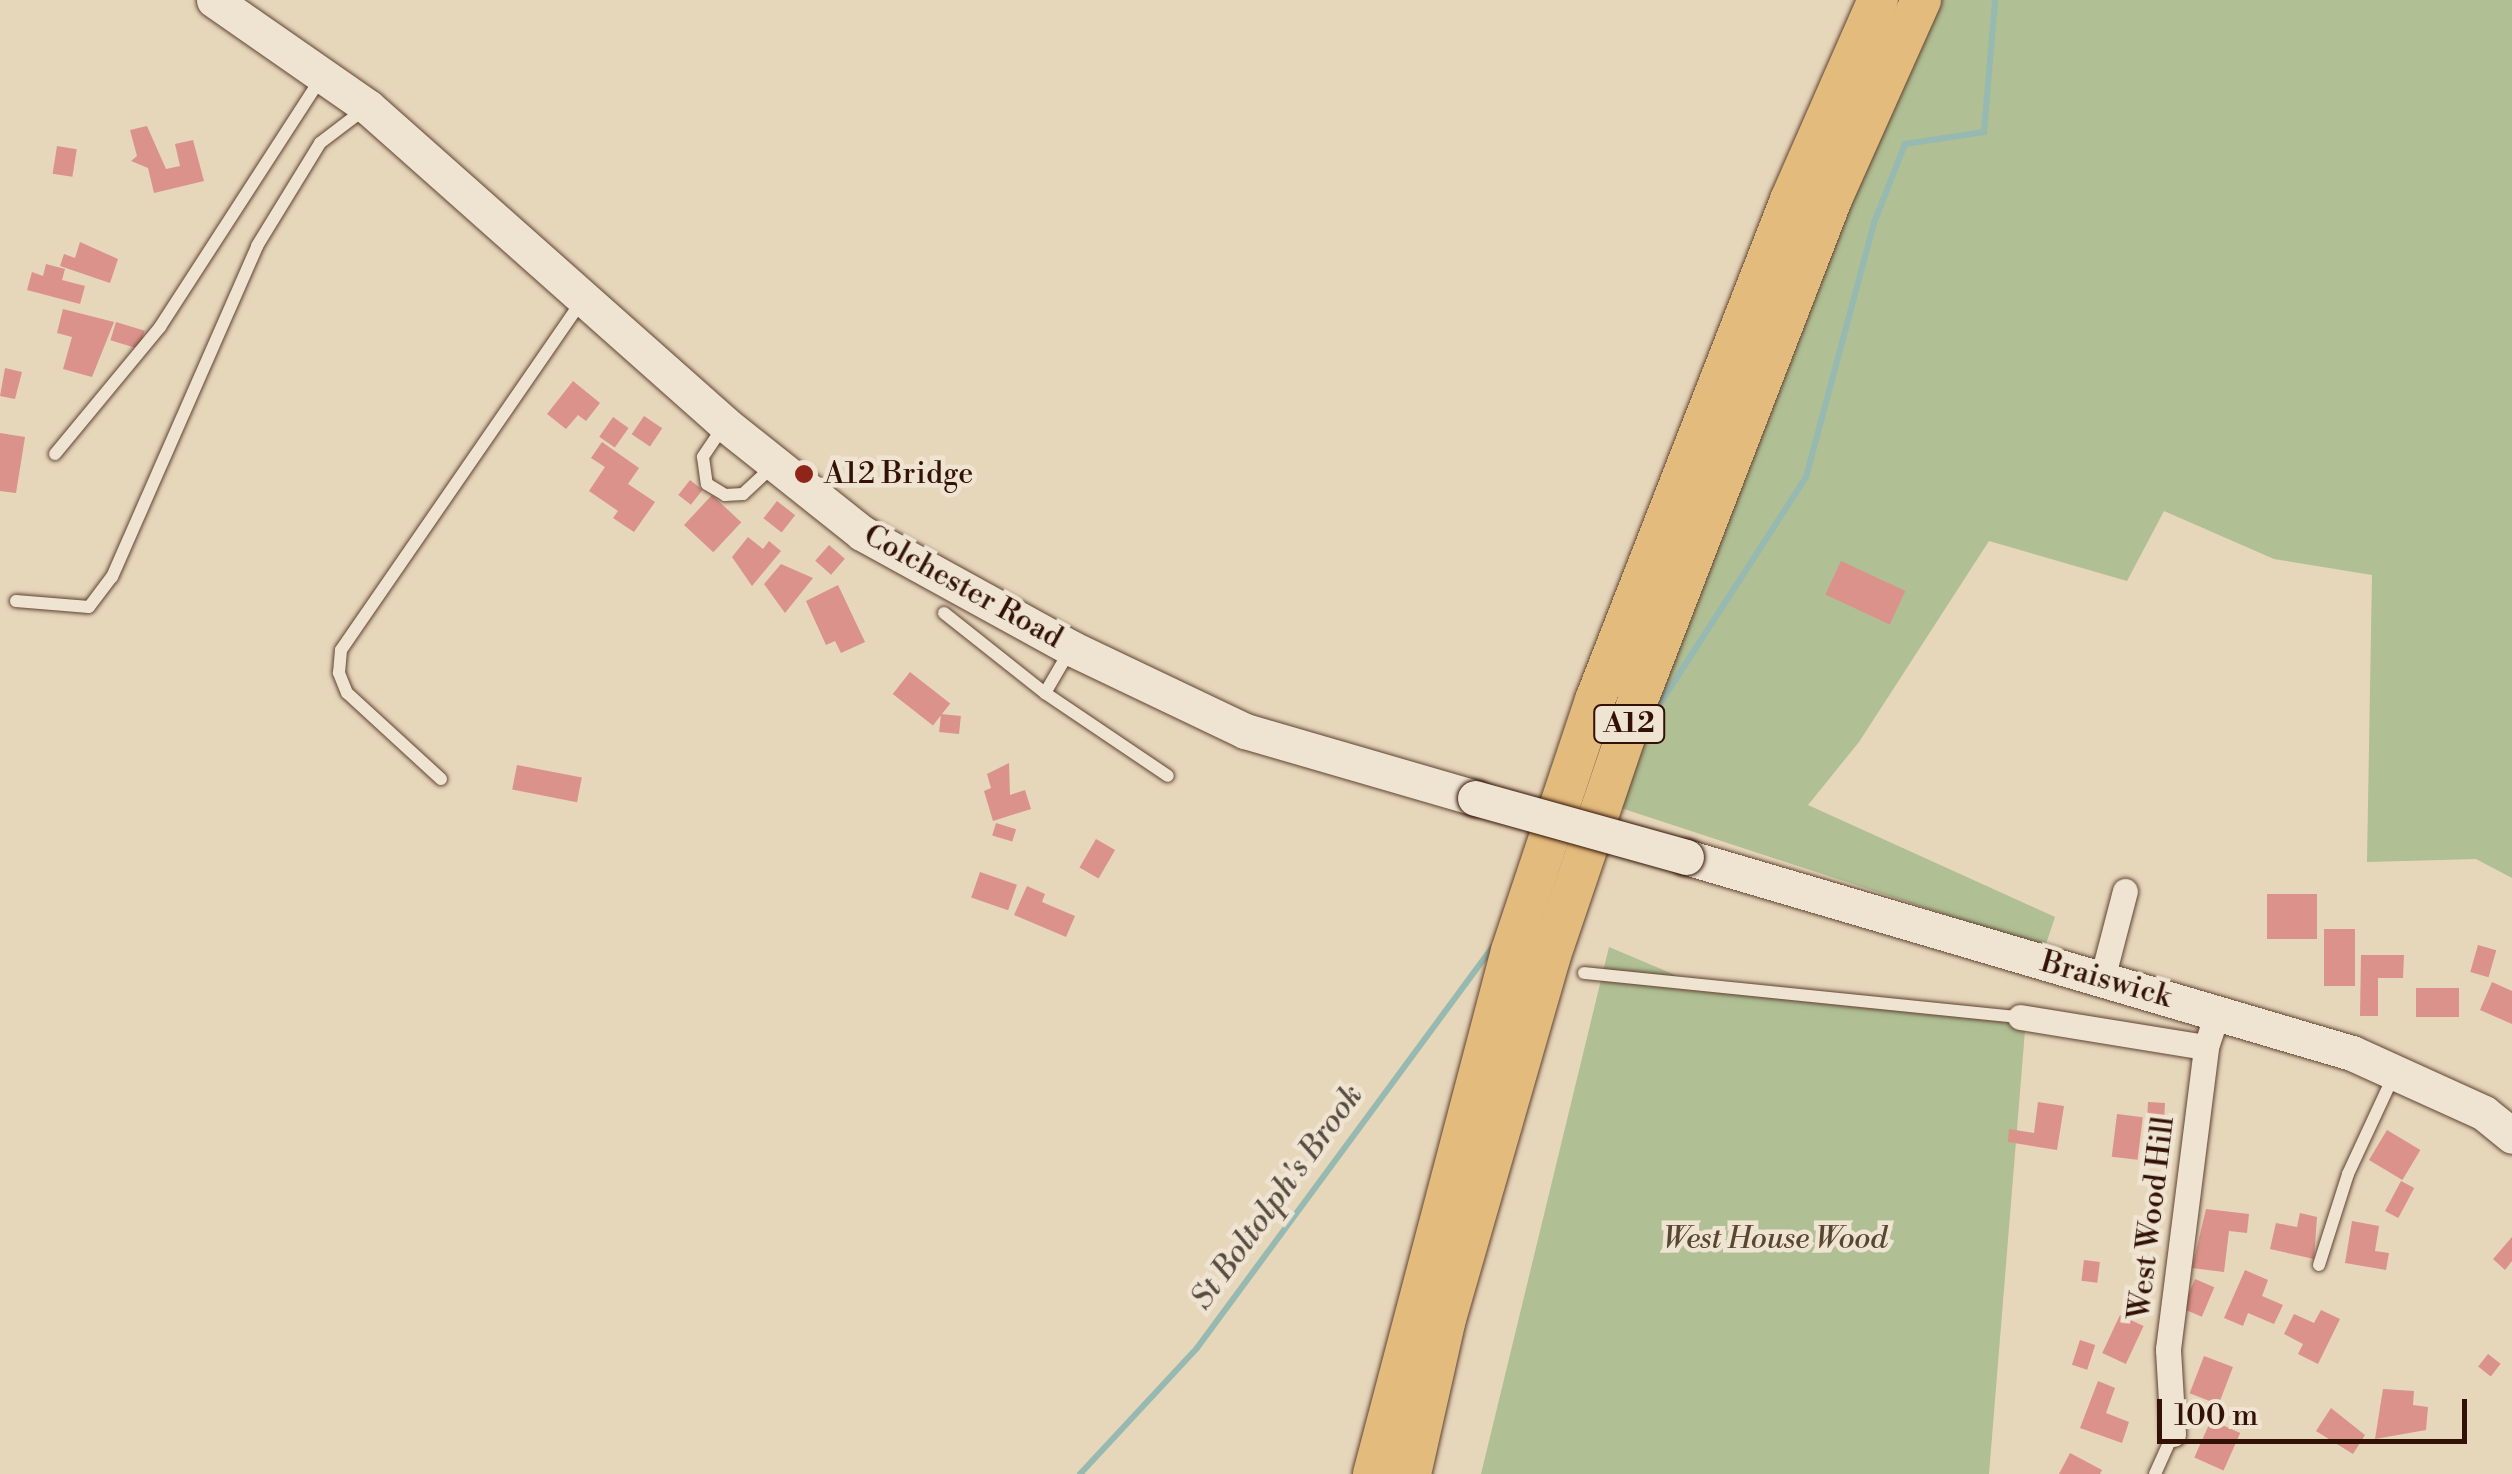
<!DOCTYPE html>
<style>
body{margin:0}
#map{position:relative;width:2512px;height:1474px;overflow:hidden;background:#e6d6ba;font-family:"Libre Bodoni",serif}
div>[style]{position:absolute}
.green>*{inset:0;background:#b0bf94}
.stream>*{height:6px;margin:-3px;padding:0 3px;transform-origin:3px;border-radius:3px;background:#96b9b1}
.building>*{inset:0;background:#db928a;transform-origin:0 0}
.roads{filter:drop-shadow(0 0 2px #604332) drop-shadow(0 0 2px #604332)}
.service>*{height:12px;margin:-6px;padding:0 6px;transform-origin:6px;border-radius:6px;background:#efe4d2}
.minor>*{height:25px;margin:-12.5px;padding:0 12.5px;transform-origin:12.5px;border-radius:12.5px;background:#efe4d2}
.secondary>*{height:35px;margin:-17.5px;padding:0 17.5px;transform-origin:17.5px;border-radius:17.5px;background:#efe4d2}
.trunk>*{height:40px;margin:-20px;padding:0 20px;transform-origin:20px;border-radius:20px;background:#e3bb7d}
.bridges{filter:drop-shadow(0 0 2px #331205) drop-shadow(0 0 2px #331205)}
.secondary-bridge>*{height:35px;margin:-17.5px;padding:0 17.5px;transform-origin:17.5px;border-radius:17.5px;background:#efe4d2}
.dots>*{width:28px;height:28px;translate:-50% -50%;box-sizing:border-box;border:5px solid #efe4d2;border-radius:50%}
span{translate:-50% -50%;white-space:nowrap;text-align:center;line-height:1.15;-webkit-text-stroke:9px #efe4d2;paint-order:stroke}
.shield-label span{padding:2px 8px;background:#efe4d2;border:2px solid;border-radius:8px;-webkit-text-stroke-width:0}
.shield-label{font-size:28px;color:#331205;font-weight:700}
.poi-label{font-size:30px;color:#331205}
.left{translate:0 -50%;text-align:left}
.street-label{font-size:30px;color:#331205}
.park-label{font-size:30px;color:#584630;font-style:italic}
.water-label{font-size:32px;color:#564c41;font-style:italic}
.scale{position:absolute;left:2157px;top:1399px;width:310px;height:45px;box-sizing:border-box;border:5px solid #331205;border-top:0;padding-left:12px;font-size:30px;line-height:35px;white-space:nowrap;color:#331205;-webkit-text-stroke:8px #efe4d2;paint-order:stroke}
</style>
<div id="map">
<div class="green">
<div style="clip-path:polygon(1921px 0,2512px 0,2512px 878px,2476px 859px,2367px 862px,2372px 575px,2274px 559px,2164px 511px,2127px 581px,1989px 541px,1859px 742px,1808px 805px,2055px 917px,2045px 947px,1621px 808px,1738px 473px)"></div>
<div style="clip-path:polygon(1609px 947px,1699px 985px,2026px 1018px,1989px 1474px,1481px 1474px)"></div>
</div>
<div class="stream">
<div style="left:1652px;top:716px;width:284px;rotate:-57.2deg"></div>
<div style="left:1806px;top:477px;width:263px;rotate:-75deg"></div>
<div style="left:1874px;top:223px;width:85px;rotate:-68.6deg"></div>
<div style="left:1905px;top:144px;width:80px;rotate:-8.6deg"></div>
<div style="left:1984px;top:132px;width:132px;rotate:-85.2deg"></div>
<div style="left:1080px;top:1474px;width:172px;rotate:-47.1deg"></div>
<div style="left:1197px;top:1348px;width:499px;rotate:-53.6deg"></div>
</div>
<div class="building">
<div style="clip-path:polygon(147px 126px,166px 169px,180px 166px,175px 144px,193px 140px,204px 181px,154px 193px,148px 168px,131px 161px,137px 156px,130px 130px)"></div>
<div style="left:57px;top:146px;width:20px;height:28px;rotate:9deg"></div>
<div style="clip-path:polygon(80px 242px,118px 259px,110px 283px,60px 266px,64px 254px,75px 258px)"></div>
<div style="clip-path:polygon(46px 264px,65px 269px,62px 280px,85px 286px,80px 304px,27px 290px,32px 272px,43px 276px)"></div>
<div style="clip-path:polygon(63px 309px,114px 322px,92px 377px,63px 369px,72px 337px,57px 333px)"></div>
<div style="left:116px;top:322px;width:30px;height:19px;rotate:17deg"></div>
<div style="clip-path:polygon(5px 368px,22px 372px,15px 399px,0 396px)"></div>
<div style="clip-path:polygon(573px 381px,600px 403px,586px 421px,578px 415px,566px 429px,547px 414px)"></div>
<div style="left:644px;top:416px;width:22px;height:22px;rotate:34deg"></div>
<div style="left:613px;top:417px;width:19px;height:24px;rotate:35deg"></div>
<div style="clip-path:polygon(0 433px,25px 437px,16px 493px,0 491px)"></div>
<div style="clip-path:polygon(602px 442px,639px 468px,628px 484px,655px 502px,634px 532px,613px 518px,618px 511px,589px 491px,605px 467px,591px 458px)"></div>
<div style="left:690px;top:480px;width:16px;height:19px;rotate:38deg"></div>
<div style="left:712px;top:495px;width:40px;height:41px;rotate:43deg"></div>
<div style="left:777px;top:501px;width:23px;height:22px;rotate:38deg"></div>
<div style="clip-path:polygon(748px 537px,763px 549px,769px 541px,781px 551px,752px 586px,732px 557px)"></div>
<div style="left:829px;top:545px;width:21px;height:21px;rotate:41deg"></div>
<div style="left:1841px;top:561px;width:71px;height:37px;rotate:25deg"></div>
<div style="clip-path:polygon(781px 564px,813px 578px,785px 613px,764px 584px)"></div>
<div style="clip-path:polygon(838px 585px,865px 642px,841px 653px,835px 641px,826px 645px,806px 601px)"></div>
<div style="left:910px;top:672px;width:51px;height:28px;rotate:38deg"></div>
<div style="left:941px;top:714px;width:20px;height:18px;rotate:6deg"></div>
<div style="clip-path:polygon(1009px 763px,1010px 795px,1025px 790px,1031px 809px,993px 821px,984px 791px,991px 788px,987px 774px)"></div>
<div style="left:517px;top:765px;width:66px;height:25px;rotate:11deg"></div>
<div style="left:996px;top:823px;width:21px;height:13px;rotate:17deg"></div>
<div style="left:1096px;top:839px;width:22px;height:33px;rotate:30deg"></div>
<div style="left:980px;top:872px;width:39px;height:27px;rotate:19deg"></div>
<div style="clip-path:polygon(1027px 886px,1045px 894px,1042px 902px,1075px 916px,1066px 937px,1014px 915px)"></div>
<div style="left:2267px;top:894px;width:50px;height:45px"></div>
<div style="left:2324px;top:929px;width:31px;height:57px"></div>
<div style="left:2478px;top:945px;width:19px;height:28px;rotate:16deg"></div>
<div style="clip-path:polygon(2361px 955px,2404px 955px,2403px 978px,2378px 978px,2378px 1016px,2360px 1016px)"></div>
<div style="clip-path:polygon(2492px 982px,2512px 991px,2512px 1024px,2480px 1010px)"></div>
<div style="left:2459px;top:988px;width:29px;height:43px;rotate:90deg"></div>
<div style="clip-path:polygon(2038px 1102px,2064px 1106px,2057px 1150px,2008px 1142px,2009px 1129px,2034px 1133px)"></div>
<div style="left:2148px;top:1102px;width:17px;height:15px;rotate:3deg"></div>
<div style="left:2117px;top:1114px;width:26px;height:43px;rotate:7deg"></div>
<div style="left:2387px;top:1130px;width:39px;height:35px;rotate:31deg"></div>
<div style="left:2401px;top:1181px;width:15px;height:34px;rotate:28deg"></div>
<div style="clip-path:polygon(2206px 1209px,2249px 1214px,2247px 1233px,2229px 1231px,2224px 1272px,2192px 1268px)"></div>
<div style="clip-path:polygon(2300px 1213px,2317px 1217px,2314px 1259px,2270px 1249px,2276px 1223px,2297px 1227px)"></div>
<div style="clip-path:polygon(2352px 1221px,2379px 1226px,2375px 1251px,2389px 1253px,2386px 1270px,2345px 1263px)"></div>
<div style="clip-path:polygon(2512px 1237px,2512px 1261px,2505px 1270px,2493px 1259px)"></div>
<div style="left:2084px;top:1260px;width:16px;height:21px;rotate:7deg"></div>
<div style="clip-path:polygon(2245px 1270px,2268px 1280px,2262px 1296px,2283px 1305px,2274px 1324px,2248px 1313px,2243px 1326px,2224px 1318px)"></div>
<div style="left:2195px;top:1279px;width:21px;height:32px;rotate:23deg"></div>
<div style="clip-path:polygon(2321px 1310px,2340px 1319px,2318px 1364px,2298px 1354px,2303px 1344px,2284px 1334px,2294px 1314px,2314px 1323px)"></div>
<div style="left:2120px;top:1315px;width:26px;height:42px;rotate:25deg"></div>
<div style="left:2080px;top:1340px;width:16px;height:26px;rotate:18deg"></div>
<div style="left:2488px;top:1354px;width:16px;height:16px;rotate:38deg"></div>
<div style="left:2204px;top:1356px;width:31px;height:40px;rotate:21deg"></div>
<div style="clip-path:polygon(2098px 1381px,2115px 1388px,2106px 1413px,2129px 1422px,2122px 1443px,2080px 1428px)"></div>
<div style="clip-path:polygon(2383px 1389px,2414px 1391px,2413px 1405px,2428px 1407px,2426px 1430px,2375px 1439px)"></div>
<div style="clip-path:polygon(2331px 1408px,2365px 1435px,2353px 1454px,2316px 1431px)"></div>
<div style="left:2211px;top:1420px;width:32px;height:41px;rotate:24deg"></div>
<div style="clip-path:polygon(2070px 1453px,2102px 1470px,2100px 1474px,2059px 1474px)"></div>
</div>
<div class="roads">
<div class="service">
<div style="left:723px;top:427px;width:36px;rotate:124deg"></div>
<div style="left:703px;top:457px;width:27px;rotate:82deg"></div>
<div style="left:707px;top:484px;width:21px;rotate:31deg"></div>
<div style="left:725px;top:495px;width:18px;rotate:-3deg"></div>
<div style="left:743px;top:494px;width:41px;rotate:-43deg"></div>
<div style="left:55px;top:454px;width:165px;rotate:-50.4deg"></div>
<div style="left:160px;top:327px;width:298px;rotate:-57.1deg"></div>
<div style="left:16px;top:601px;width:73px;rotate:4.7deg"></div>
<div style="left:89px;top:607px;width:38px;rotate:-53deg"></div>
<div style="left:112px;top:577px;width:361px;rotate:-66.3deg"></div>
<div style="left:257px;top:246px;width:121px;rotate:-58.5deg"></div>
<div style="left:320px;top:143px;width:58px;rotate:-37.3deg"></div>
<div style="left:944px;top:613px;width:129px;rotate:38.4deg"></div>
<div style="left:1045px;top:693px;width:148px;rotate:34deg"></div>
<div style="left:1045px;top:693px;width:48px;rotate:-59.7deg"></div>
<div style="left:441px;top:779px;width:127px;rotate:-137.5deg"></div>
<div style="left:347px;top:693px;width:22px;rotate:-112deg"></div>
<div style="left:339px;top:673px;width:23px;rotate:-85deg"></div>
<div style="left:341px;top:650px;width:425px;rotate:-55.4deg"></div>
<div style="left:1584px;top:973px;width:438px;rotate:5.8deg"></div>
<div style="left:2319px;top:1265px;width:96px;rotate:-72.3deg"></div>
<div style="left:2348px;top:1174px;width:109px;rotate:-65.1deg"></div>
<div style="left:2155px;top:1474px;width:44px;rotate:-65.8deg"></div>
</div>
<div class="minor">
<div style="left:2102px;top:979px;width:91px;rotate:-75.4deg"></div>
<div style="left:2020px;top:1017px;width:188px;rotate:9.2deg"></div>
<div style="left:2173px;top:1434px;width:85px;rotate:-93.4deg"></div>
<div style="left:2168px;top:1349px;width:304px;rotate:-82.8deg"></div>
<div style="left:2206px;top:1047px;width:36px;rotate:-72deg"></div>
</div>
<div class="secondary">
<div style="left:214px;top:0;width:188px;rotate:34.8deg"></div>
<div style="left:368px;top:107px;width:477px;rotate:41.6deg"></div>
<div style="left:725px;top:424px;width:175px;rotate:38.5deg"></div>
<div style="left:862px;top:533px;width:239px;rotate:28.8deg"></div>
<div style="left:1071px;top:648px;width:193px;rotate:25.5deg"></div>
<div style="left:1245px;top:731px;width:240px;rotate:16.2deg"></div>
<div style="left:1686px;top:857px;width:694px;rotate:16.4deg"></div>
<div style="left:2352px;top:1053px;width:145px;rotate:24.4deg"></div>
<div style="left:2484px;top:1113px;width:36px;rotate:39deg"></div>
</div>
<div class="trunk">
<div style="left:1373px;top:1474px;width:541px;rotate:-75.22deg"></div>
<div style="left:1511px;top:951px;width:265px;rotate:-71.5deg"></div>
<div style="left:1595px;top:700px;width:537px;rotate:-68.69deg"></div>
<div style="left:1790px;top:200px;width:219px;rotate:-66.3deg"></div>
<div style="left:1411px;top:1474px;width:159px;rotate:-77.3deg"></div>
<div style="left:1446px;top:1319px;width:376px;rotate:-73.9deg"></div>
<div style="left:1550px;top:958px;width:273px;rotate:-71.2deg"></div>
<div style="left:1638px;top:700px;width:537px;rotate:-68.83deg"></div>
<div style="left:1832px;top:199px;width:218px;rotate:-65.9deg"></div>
</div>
</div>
<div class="bridges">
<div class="secondary-bridge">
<div style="left:1475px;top:798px;width:219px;rotate:15.6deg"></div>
</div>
</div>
<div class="dots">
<div style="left:804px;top:474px;background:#8f2418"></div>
</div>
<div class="shield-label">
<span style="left:1629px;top:724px">A12</span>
</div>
<div class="poi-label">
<span class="left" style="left:824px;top:474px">A12 Bridge</span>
</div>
<div class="street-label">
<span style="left:963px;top:587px;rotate:29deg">Colchester Road</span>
<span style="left:2106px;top:980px;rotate:16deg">Braiswick</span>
<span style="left:2152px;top:1218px;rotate:-83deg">West Wood Hill</span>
</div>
<div class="park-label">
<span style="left:1775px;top:1239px">West House Wood</span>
</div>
<div class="water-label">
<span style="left:1277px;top:1197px;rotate:-54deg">St Boltolph's Brook</span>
</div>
<div class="scale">100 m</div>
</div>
